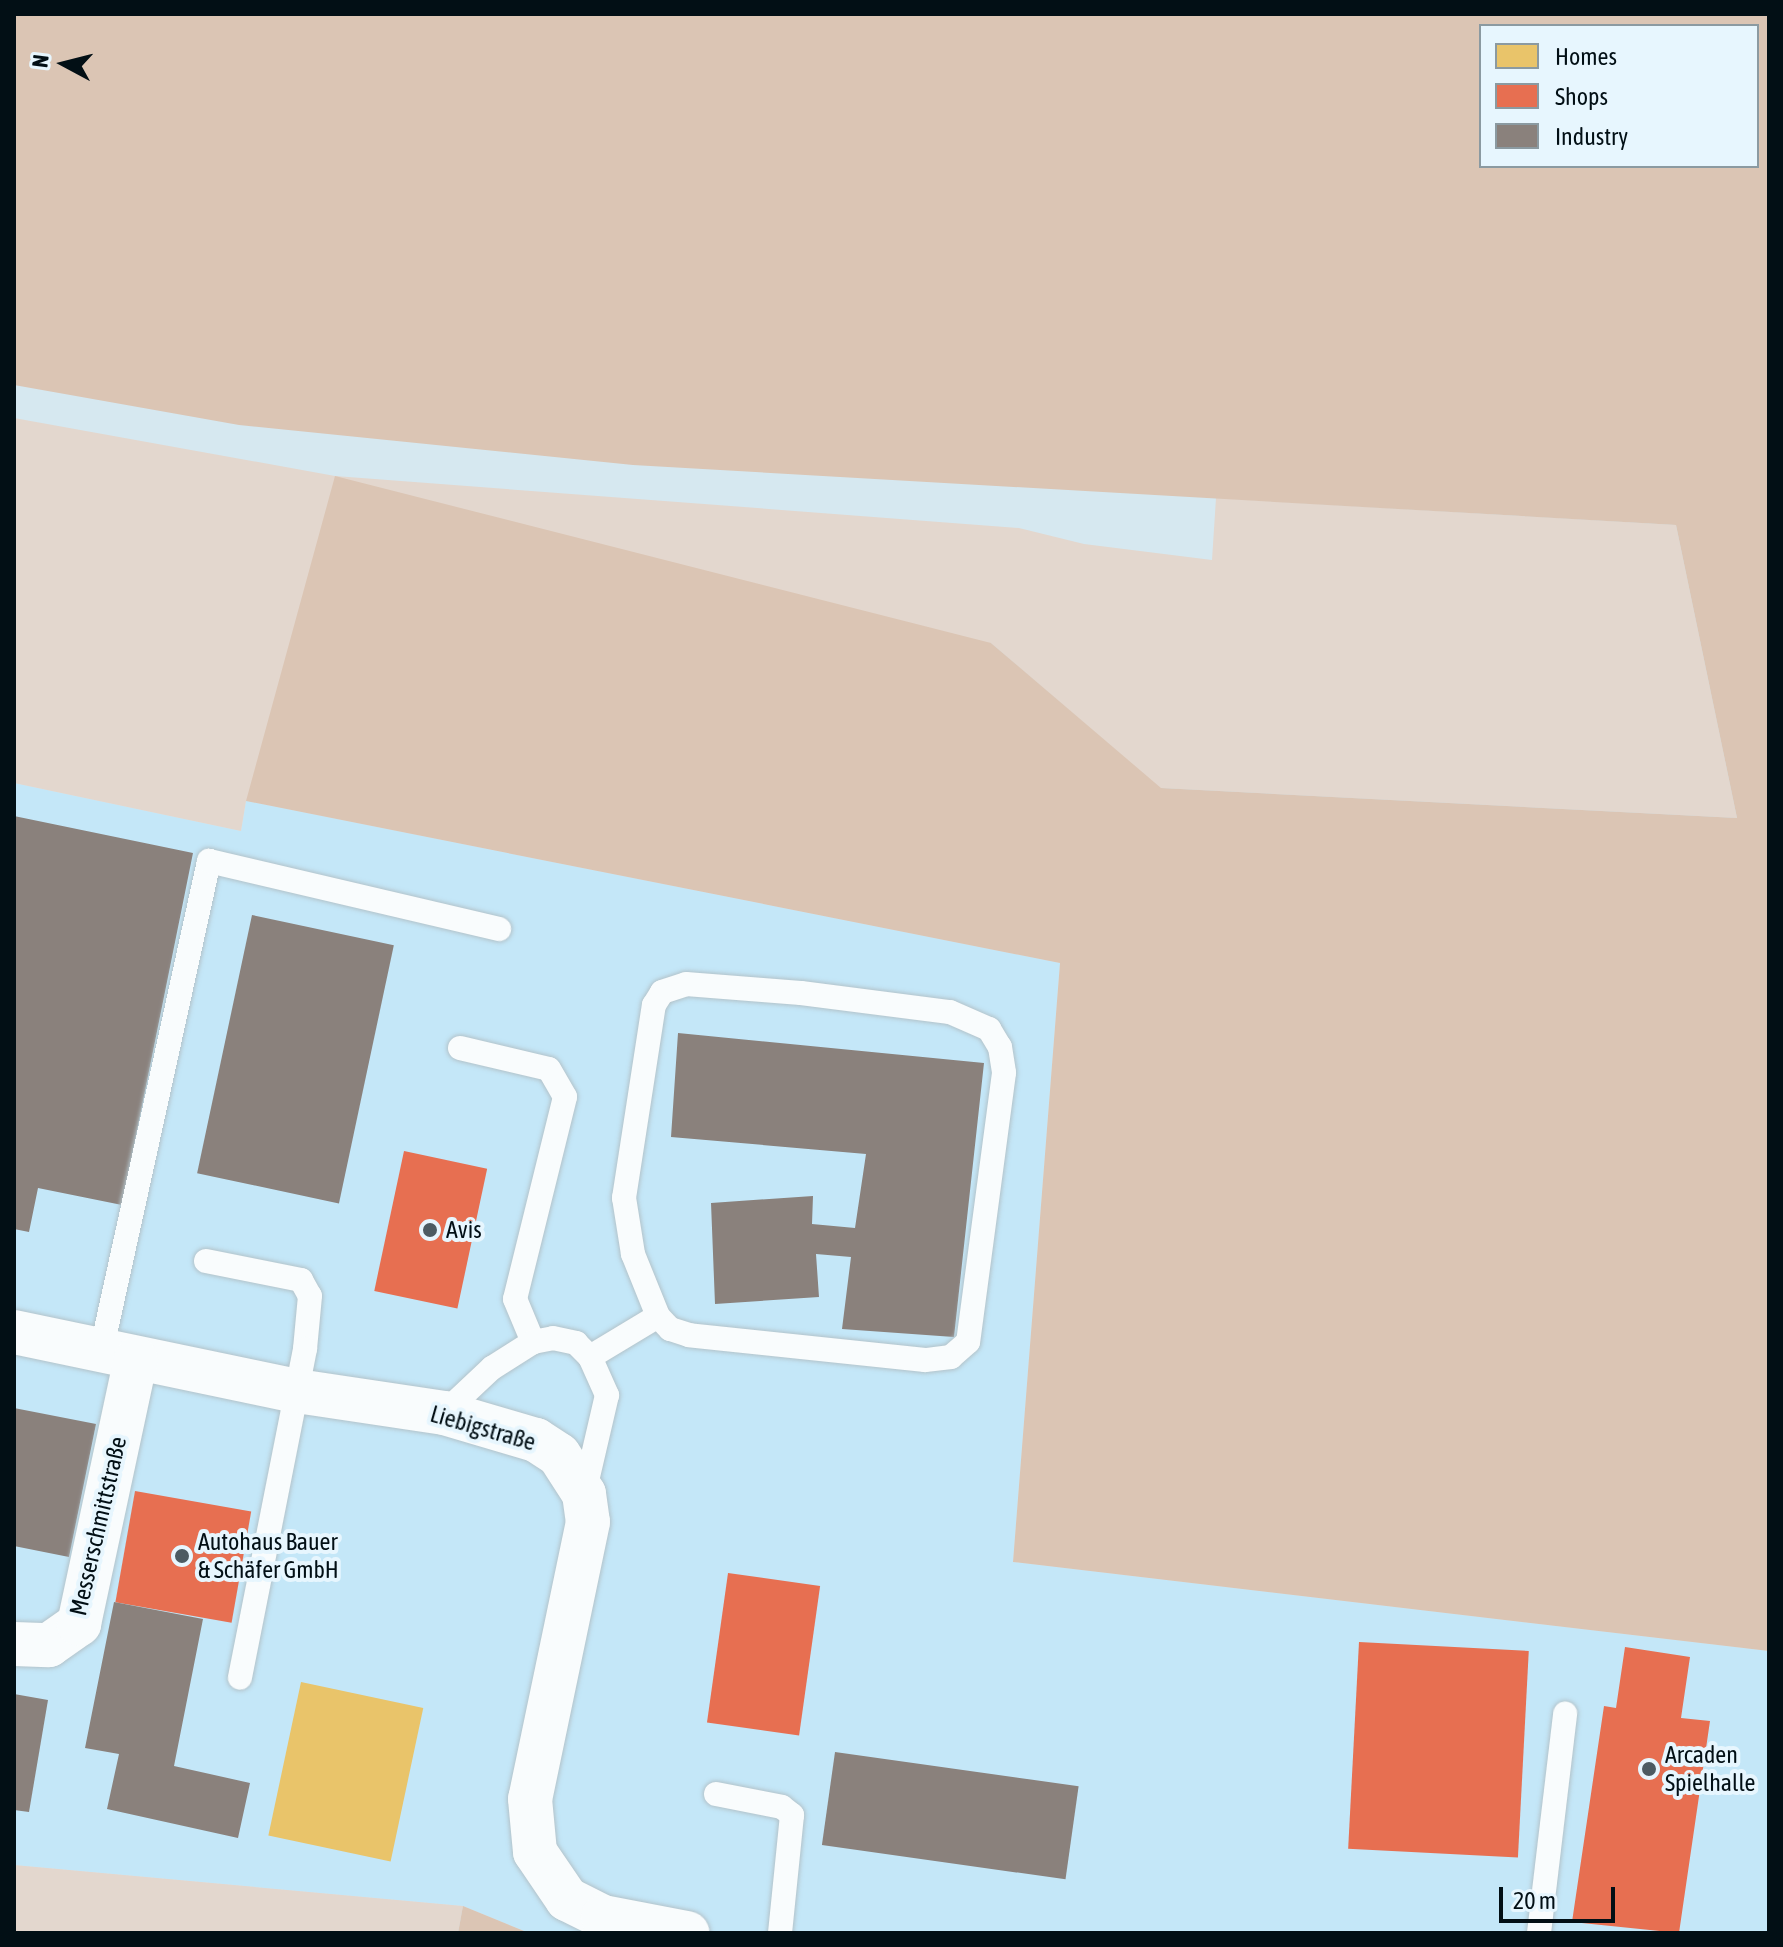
<!DOCTYPE html>
<meta charset="utf-8">
<style>
body{margin:0}
#map{position:relative;width:1783px;height:1947px;overflow:hidden;background:#d6e8f0;font-family:"Asap Condensed",sans-serif}
div>[style]{position:absolute}
.built>*{inset:0;background:#c4e7f8}
.green>*{inset:0;background:#e3d7ce}
.forest>*{inset:0;background:#dbc5b4}
.homes>*{inset:0;background:#e9c46a;transform-origin:0 0}
.shops>*{inset:0;background:#e76f51;transform-origin:0 0}
.industry>*{inset:0;background:#8a817c;transform-origin:0 0}
.roads{filter:drop-shadow(0 0 2px #b3c3ca) drop-shadow(0 0 2px #b3c3ca)}
.lane>*{height:24px;margin:-12px;padding:0 12px;transform-origin:12px;border-radius:12px;background:#f9fcfd}
.street>*{height:44px;margin:-22px;padding:0 22px;transform-origin:22px;border-radius:22px;background:#f9fcfd}
.dots>*{width:22px;height:22px;translate:-50% -50%;box-sizing:border-box;border:4px solid #e7f6fe;border-radius:50%}
span{translate:-50% -50%;white-space:nowrap;text-align:center;line-height:1.15;-webkit-text-stroke:8px #e7f6fe;paint-order:stroke}
.poi-label{font-size:24px;color:#020f15}
.left{translate:0 -50%;text-align:left}
.street-label{font-size:24px;color:#020f15}
.frame{position:absolute;inset:0;border:16px solid #020f15;pointer-events:none}
.legend{position:absolute;left:1479px;top:24px;width:280px;height:144px;box-sizing:border-box;background:#e7f6fe;border:2px solid #8b9aa1;margin:0;padding:10px 14px;list-style:none;font-size:24px;color:#020f15}
.legend li{display:flex;align-items:center;gap:16px;height:40px}
.legend b{width:40px;border:2px solid #8b9aa1}
.north{position:absolute;left:24px;top:24px;width:80px;height:80px;-webkit-text-stroke:6px #e7f6fe;paint-order:stroke;rotate:277deg;font-size:22px;font-weight:700;line-height:32px;text-align:center;color:#020f15}
.north::after{content:'';display:block;margin:auto;width:28px;height:36px;background:#020f15;clip-path:polygon(50% 0,100% 100%,50% 72%,0 100%)}
.scale{position:absolute;left:1499px;top:1887px;width:116px;height:36px;box-sizing:border-box;border:4px solid #020f15;border-top:0;padding-left:10px;font-size:24px;line-height:28px;white-space:nowrap;color:#020f15;-webkit-text-stroke:6px #e7f6fe;paint-order:stroke}
</style>
<div id="map">
<div class="built">
<div style="clip-path:polygon(14px 783px,241px 831px,246px 801px,1060px 963px,1013px 1562px,1769px 1651px,1769px 1933px,529px 1933px,463px 1906px,14px 1865px)"></div>
</div>
<div class="green">
<div style="clip-path:polygon(14px 418px,335px 476px,1019px 528px,1084px 544px,1212px 560px,1216px 498px,1676px 525px,1737px 818px,1160px 788px,991px 643px,246px 801px,241px 831px,14px 783px)"></div>
<div style="clip-path:polygon(14px 1865px,463px 1906px,458px 1933px,14px 1933px)"></div>
</div>
<div class="forest">
<div style="clip-path:polygon(evenodd,14px 14px,1769px 14px,1769px 1651px,1013px 1562px,1060px 963px,246px 801px,335px 476px,991px 643px,1161px 788px,1737px 818px,1676px 525px,633px 465px,239px 425px,14px 385px,14px 14px,1481px 26px,1757px 26px,1757px 166px,1481px 166px,1481px 26px)"></div>
<div style="clip-path:polygon(463px 1906px,529px 1933px,458px 1933px)"></div>
</div>
<div class="homes">
<div style="left:301px;top:1682px;width:125px;height:157px;rotate:12deg"></div>
</div>
<div class="shops">
<div style="left:404px;top:1151px;width:85px;height:143px;rotate:12deg"></div>
<div style="left:135px;top:1491px;width:118px;height:113px;rotate:10deg"></div>
<div style="left:728px;top:1573px;width:93px;height:151px;rotate:8deg"></div>
<div style="left:1359px;top:1642px;width:170px;height:207px;rotate:3deg"></div>
<div style="clip-path:polygon(1625px 1647px,1690px 1657px,1681px 1718px,1710px 1721px,1679px 1933px,1572px 1922px,1604px 1706px,1616px 1708px)"></div>
</div>
<div class="industry">
<div style="clip-path:polygon(14px 816px,193px 853px,122px 1205px,38px 1188px,29px 1232px,14px 1229px)"></div>
<div style="left:252px;top:915px;width:145px;height:264px;rotate:12deg"></div>
<div style="clip-path:polygon(678px 1033px,984px 1063px,954px 1337px,842px 1329px,851px 1257px,816px 1254px,819px 1297px,715px 1304px,711px 1203px,813px 1196px,812px 1224px,855px 1228px,866px 1154px,671px 1137px)"></div>
<div style="clip-path:polygon(14px 1408px,96px 1424px,69px 1557px,14px 1546px)"></div>
<div style="clip-path:polygon(114px 1602px,203px 1619px,174px 1766px,250px 1783px,238px 1838px,107px 1809px,119px 1754px,85px 1748px)"></div>
<div style="clip-path:polygon(14px 1694px,48px 1700px,29px 1812px,14px 1810px)"></div>
<div style="left:835px;top:1752px;width:246px;height:94px;rotate:8deg"></div>
</div>
<div class="roads">
<div class="lane">
<div style="left:460px;top:1048px;width:91px;rotate:13.3deg"></div>
<div style="left:549px;top:1069px;width:32px;rotate:60deg"></div>
<div style="left:565px;top:1097px;width:208px;rotate:103.9deg"></div>
<div style="left:515px;top:1299px;width:47px;rotate:67.3deg"></div>
<div style="left:206px;top:1261px;width:97px;rotate:11.3deg"></div>
<div style="left:301px;top:1280px;width:18px;rotate:61deg"></div>
<div style="left:310px;top:1296px;width:53px;rotate:95.4deg"></div>
<div style="left:305px;top:1349px;width:335px;rotate:101.2deg"></div>
<div style="left:101px;top:1352px;width:503px;rotate:-77.59deg"></div>
<div style="left:209px;top:861px;width:298px;rotate:13.2deg"></div>
<div style="left:590px;top:1357px;width:79px;rotate:-31.1deg"></div>
<div style="left:658px;top:1316px;width:67px;rotate:-112deg"></div>
<div style="left:633px;top:1254px;width:57px;rotate:-99.1deg"></div>
<div style="left:624px;top:1198px;width:195px;rotate:-81.2deg"></div>
<div style="left:654px;top:1005px;width:15px;rotate:-58deg"></div>
<div style="left:662px;top:992px;width:25px;rotate:-18deg"></div>
<div style="left:686px;top:984px;width:115px;rotate:4.5deg"></div>
<div style="left:801px;top:993px;width:150px;rotate:7.3deg"></div>
<div style="left:950px;top:1012px;width:43px;rotate:23.6deg"></div>
<div style="left:989px;top:1029px;width:21px;rotate:59deg"></div>
<div style="left:1000px;top:1047px;width:26px;rotate:81deg"></div>
<div style="left:1004px;top:1073px;width:271px;rotate:97.6deg"></div>
<div style="left:968px;top:1342px;width:23px;rotate:139deg"></div>
<div style="left:951px;top:1357px;width:26px;rotate:173deg"></div>
<div style="left:925px;top:1360px;width:237px;rotate:-174deg"></div>
<div style="left:689px;top:1335px;width:20px;rotate:-162deg"></div>
<div style="left:670px;top:1329px;width:18px;rotate:-133deg"></div>
<div style="left:444px;top:1413px;width:66px;rotate:-43.2deg"></div>
<div style="left:492px;top:1368px;width:49px;rotate:-32.4deg"></div>
<div style="left:533px;top:1342px;width:20px;rotate:-11deg"></div>
<div style="left:553px;top:1338px;width:24px;rotate:12deg"></div>
<div style="left:576px;top:1343px;width:20px;rotate:45deg"></div>
<div style="left:590px;top:1357px;width:42px;rotate:65.9deg"></div>
<div style="left:607px;top:1395px;width:102px;rotate:103.1deg"></div>
<div style="left:716px;top:1794px;width:67px;rotate:11.1deg"></div>
<div style="left:782px;top:1807px;width:13px;rotate:39deg"></div>
<div style="left:792px;top:1815px;width:119px;rotate:95.8deg"></div>
<div style="left:1539px;top:1933px;width:221px;rotate:-83.2deg"></div>
</div>
<div class="street">
<div style="left:14px;top:1332px;width:289px;rotate:11.8deg"></div>
<div style="left:297px;top:1391px;width:149px;rotate:8.5deg"></div>
<div style="left:444px;top:1413px;width:96px;rotate:16.4deg"></div>
<div style="left:536px;top:1440px;width:27px;rotate:33deg"></div>
<div style="left:559px;top:1455px;width:46px;rotate:57.3deg"></div>
<div style="left:584px;top:1494px;width:28px;rotate:82deg"></div>
<div style="left:588px;top:1522px;width:283px;rotate:101.8deg"></div>
<div style="left:530px;top:1799px;width:53px;rotate:84.6deg"></div>
<div style="left:535px;top:1852px;width:57px;rotate:55.8deg"></div>
<div style="left:567px;top:1899px;width:40px;rotate:26.6deg"></div>
<div style="left:603px;top:1917px;width:86px;rotate:10.8deg"></div>
<div style="left:14px;top:1644px;width:35px;rotate:2deg"></div>
<div style="left:49px;top:1645px;width:37px;rotate:-35deg"></div>
<div style="left:79px;top:1624px;width:271px;rotate:-77.9deg"></div>
</div>
</div>
<div class="dots">
<div style="left:430px;top:1230px;background:#4c5b62"></div>
<div style="left:182px;top:1556px;background:#4c5b62"></div>
<div style="left:1649px;top:1769px;background:#4c5b62"></div>
</div>
<div class="poi-label">
<span class="left" style="left:446px;top:1230px">Avis</span>
<span class="left" style="left:198px;top:1556px">Autohaus Bauer<br>&amp; Schäfer GmbH</span>
<span class="left" style="left:1665px;top:1769px">Arcaden<br>Spielhalle</span>
</div>
<div class="street-label">
<span style="left:483px;top:1428px;rotate:16deg">Liebigstraße</span>
<span style="left:98px;top:1526px;rotate:-77deg">Messerschmittstraße</span>
</div>
<div class="frame"></div>
<ul class="legend">
<li><b style="height:22px;background:#e9c46a"></b>Homes</li>
<li><b style="height:22px;background:#e76f51"></b>Shops</li>
<li><b style="height:22px;background:#8a817c"></b>Industry</li>
</ul>
<div class="north">N</div>
<div class="scale">20 m</div>
</div>
